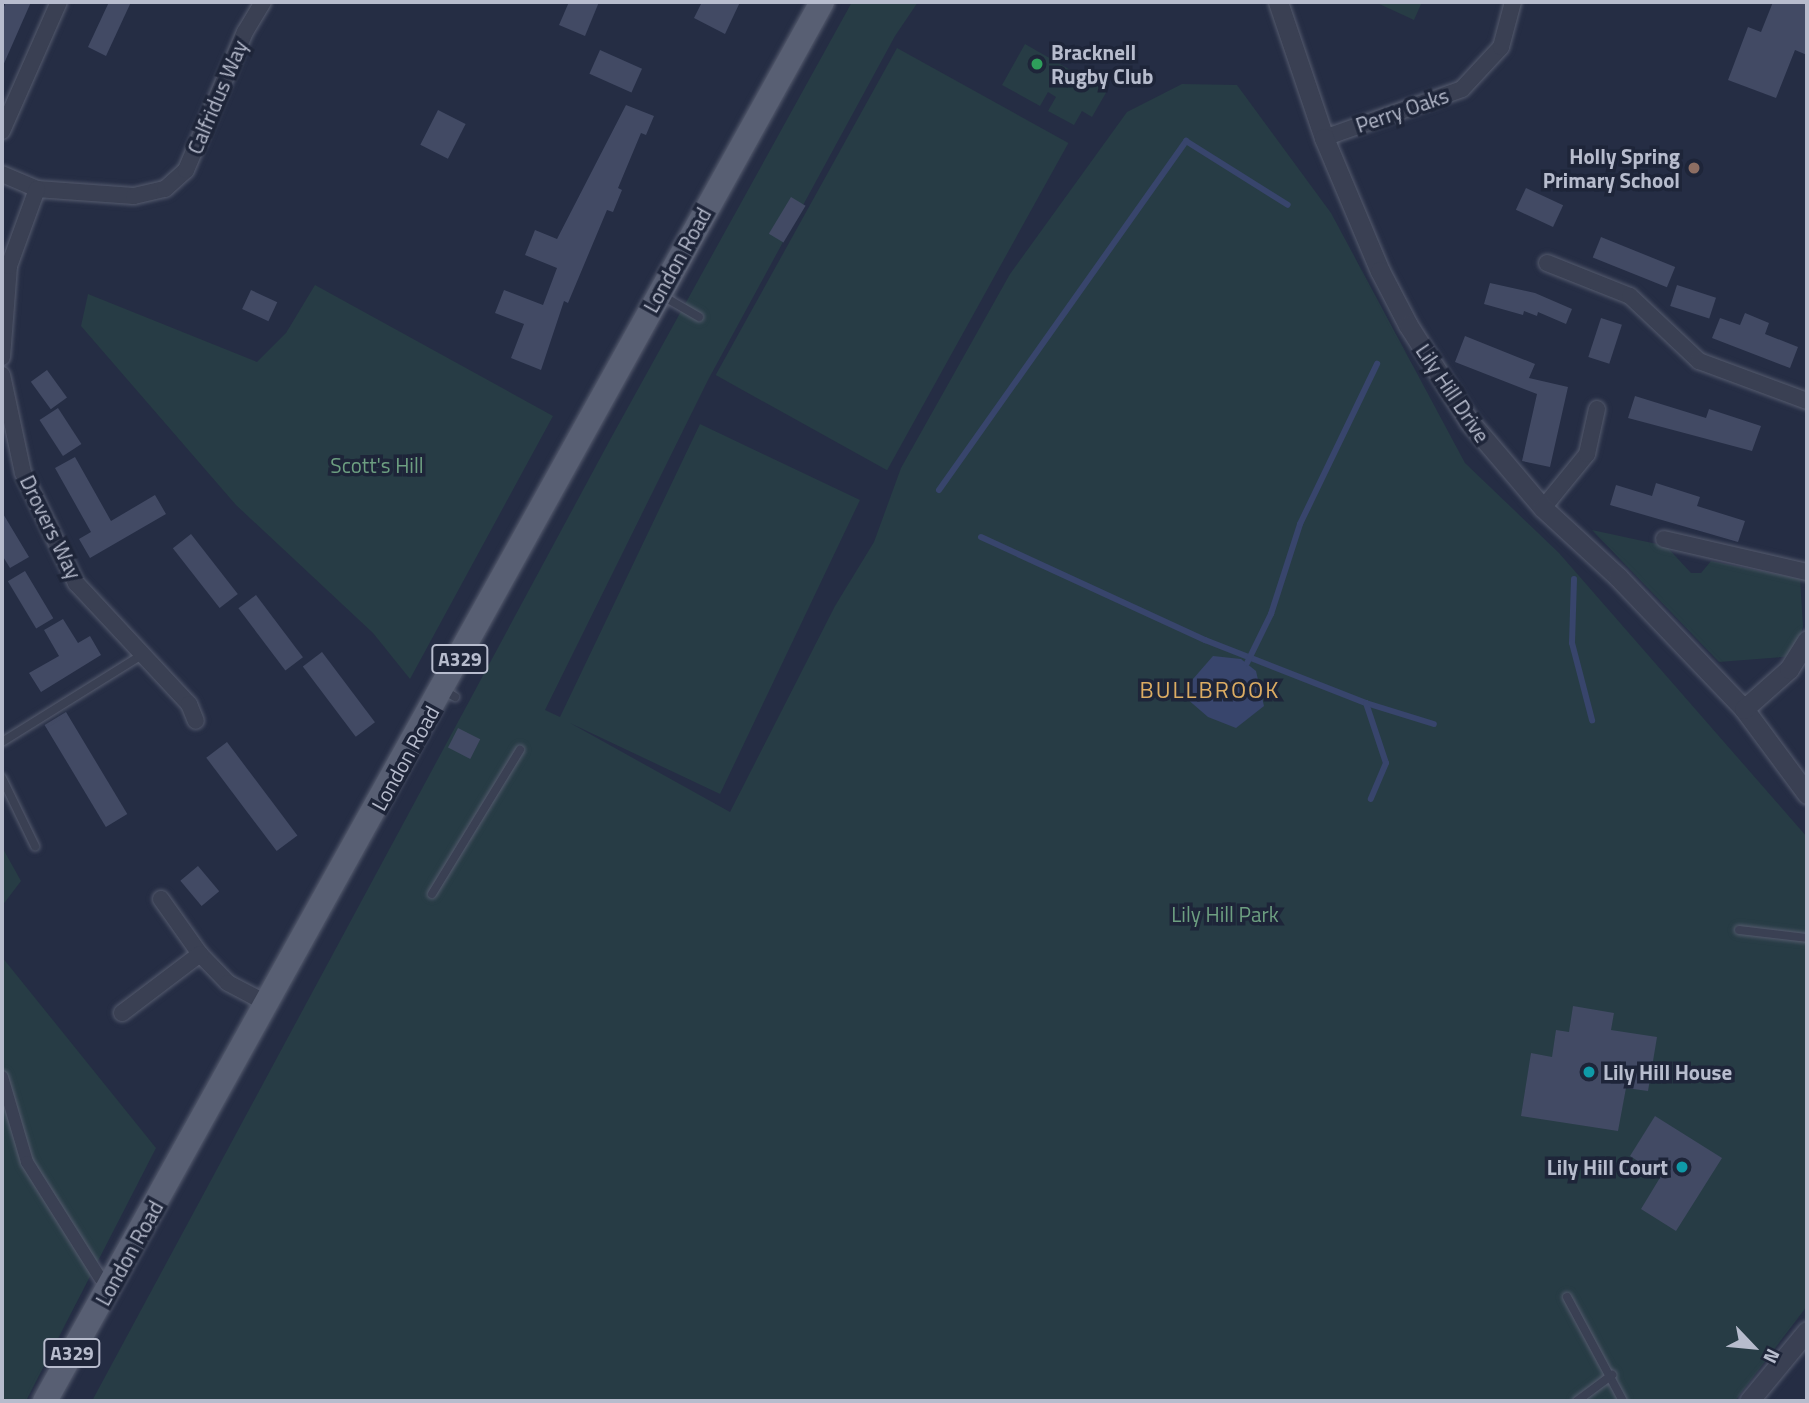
<!DOCTYPE html>
<style>
body{margin:0}
#map{position:relative;width:1809px;height:1403px;overflow:hidden;background:#252d44;font-family:"Titillium Web",sans-serif}
div>[style]{position:absolute}
.green>*{inset:0;background:#273c45;transform-origin:0 0}
.water>*{inset:0;background:#38456c}
.stream>*{height:6px;margin:-3px;padding:0 3px;transform-origin:3px;border-radius:3px;background:#38456c}
.building>*{inset:0;background:#424a64;transform-origin:0 0}
.roads{filter:drop-shadow(0 0 2px #555b6e) drop-shadow(0 0 2px #555b6e)}
.service>*{height:8px;margin:-4px;padding:0 4px;transform-origin:4px;border-radius:4px;background:#3a4053}
.pedestrian>*{height:12px;margin:-6px;padding:0 6px;transform-origin:6px;border-radius:6px;background:#3a4053}
.minor>*{height:16px;margin:-8px;padding:0 8px;transform-origin:8px;border-radius:8px;background:#3a4053}
.tertiary>*{height:19px;margin:-9.5px;padding:0 9.5px;transform-origin:9.5px;border-radius:9.5px;background:#3a4053}
.primary>*{height:24px;margin:-12px;padding:0 12px;transform-origin:12px;border-radius:12px;background:#585f73}
.dots>*{width:19px;height:19px;translate:-50% -50%;box-sizing:border-box;border:4px solid #1e2539;border-radius:50%}
span{translate:-50% -50%;white-space:nowrap;text-align:center;line-height:1.15;-webkit-text-stroke:7px #1e2539;paint-order:stroke}
.shield-label span{padding:2px 5px;background:#1e2539;border:2px solid;border-radius:5px;-webkit-text-stroke-width:0}
.shield-label{font-size:19px;color:#b7bccd;font-weight:700}
.poi-label{font-size:21px;color:#b7bccd;font-weight:700}
.left{translate:0 -50%;text-align:left}
.right{translate:-100% -50%;text-align:right}
.street-label{font-size:21px;color:#b7bccd}
.park-label{font-size:21px;color:#6d9f81}
.neighbourhood-label{font-size:23px;color:#dcac63;letter-spacing:2px}
.frame{position:absolute;inset:0;border:4px solid #b7bccd;pointer-events:none}
.north{position:absolute;left:1718px;top:1312px;width:70px;height:70px;-webkit-text-stroke:5px #1e2539;paint-order:stroke;rotate:116deg;font-size:19px;font-weight:700;line-height:28px;text-align:center;color:#b7bccd}
.north::after{content:'';display:block;margin:auto;width:24px;height:32px;background:#b7bccd;clip-path:polygon(50% 0,100% 100%,50% 72%,0 100%)}
</style>
<div id="map">
<div class="green">
<div style="clip-path:polygon(852px 2px,918px 2px,895px 36px,708px 380px,545px 710px,560px 717px,700px 424px,860px 500px,720px 794px,570px 723px,730px 812px,835px 606px,874px 542px,901px 468px,1010px 274px,1127px 112px,1182px 84px,1237px 85px,1331px 213px,1465px 463px,1559px 553px,1807px 837px,1807px 1306px,1735px 1401px,92px 1401px,611px 438px)"></div>
<div style="clip-path:polygon(1375px 2px,1422px 2px,1414px 20px)"></div>
<div style="clip-path:polygon(1025px 44px,1107px 91px,1092px 117px,1082px 111px,1074px 125px,1048px 111px,1056px 97px,1048px 92px,1040px 106px,1002px 85px)"></div>
<div style="left:897px;top:48px;width:196px;height:374px;rotate:29deg"></div>
<div style="clip-path:polygon(315px 285px,553px 416px,410px 679px,373px 633px,236px 505px,81px 326px,88px 294px,257px 362px,286px 333px)"></div>
<div style="clip-path:polygon(1592px 530px,1666px 546px,1691px 573px,1701px 573px,1711px 561px,1800px 579px,1803px 626px,1795px 656px,1719px 662px)"></div>
<div style="clip-path:polygon(2px 847px,21px 881px,2px 906px)"></div>
<div style="clip-path:polygon(2px 957px,156px 1148px,26px 1401px,2px 1401px)"></div>
</div>
<div class="water">
<div style="clip-path:polygon(1213px 656px,1241px 659px,1256px 671px,1264px 706px,1236px 728px,1208px 717px,1186px 698px,1193px 679px)"></div>
</div>
<div class="stream">
<div style="left:939px;top:490px;width:428px;rotate:-54.7deg"></div>
<div style="left:1186px;top:141px;width:120px;rotate:32.1deg"></div>
<div style="left:981px;top:537px;width:247px;rotate:24.7deg"></div>
<div style="left:1205px;top:640px;width:173px;rotate:21.4deg"></div>
<div style="left:1366px;top:703px;width:71px;rotate:17.2deg"></div>
<div style="left:1574px;top:579px;width:64px;rotate:91.8deg"></div>
<div style="left:1572px;top:643px;width:80px;rotate:75.4deg"></div>
<div style="left:1247px;top:663px;width:55px;rotate:-63.9deg"></div>
<div style="left:1271px;top:614px;width:95px;rotate:-72.1deg"></div>
<div style="left:1300px;top:524px;width:178px;rotate:-64.3deg"></div>
<div style="left:1366px;top:703px;width:63px;rotate:71.6deg"></div>
<div style="left:1386px;top:763px;width:39px;rotate:113deg"></div>
</div>
<div class="building">
<div style="clip-path:polygon(6px 2px,31px 2px,2px 68px,2px 11px)"></div>
<div style="clip-path:polygon(109px 2px,131px 2px,106px 56px,88px 47px)"></div>
<div style="clip-path:polygon(569px 2px,599px 2px,585px 36px,559px 25px)"></div>
<div style="clip-path:polygon(702px 2px,740px 2px,725px 34px,694px 18px)"></div>
<div style="clip-path:polygon(1773px 2px,1807px 2px,1807px 55px,1795px 50px,1776px 98px,1728px 80px,1748px 27px,1761px 32px)"></div>
<div style="left:600px;top:50px;width:46px;height:26px;rotate:24deg"></div>
<div style="clip-path:polygon(626px 105px,654px 116px,646px 135px,641px 133px,618px 188px,622px 190px,613px 212px,607px 210px,568px 303px,564px 301px,541px 370px,511px 358px,524px 324px,495px 313px,504px 290px,543px 305px,557px 268px,525px 255px,535px 230px,557px 239px)"></div>
<div style="left:438px;top:110px;width:31px;height:39px;rotate:27deg"></div>
<div style="left:1526px;top:188px;width:41px;height:24px;rotate:25deg"></div>
<div style="left:791px;top:197px;width:17px;height:43px;rotate:31deg"></div>
<div style="left:1601px;top:237px;width:80px;height:22px;rotate:22deg"></div>
<div style="clip-path:polygon(1490px 283px,1535px 293px,1572px 309px,1566px 324px,1538px 312px,1537px 316px,1524px 311px,1523px 315px,1484px 304px)"></div>
<div style="left:1677px;top:285px;width:41px;height:22px;rotate:18deg"></div>
<div style="left:251px;top:290px;width:29px;height:21px;rotate:25deg"></div>
<div style="clip-path:polygon(1745px 313px,1769px 323px,1765px 334px,1798px 347px,1790px 368px,1712px 338px,1720px 318px,1740px 325px)"></div>
<div style="left:1601px;top:318px;width:22px;height:41px;rotate:18deg"></div>
<div style="clip-path:polygon(1465px 336px,1535px 364px,1529px 378px,1568px 387px,1550px 467px,1522px 461px,1537px 394px,1455px 362px)"></div>
<div style="left:47px;top:370px;width:34px;height:20px;rotate:54deg"></div>
<div style="clip-path:polygon(1635px 396px,1706px 418px,1709px 409px,1761px 426px,1752px 451px,1628px 418px)"></div>
<div style="left:58px;top:408px;width:43px;height:22px;rotate:57deg"></div>
<div style="clip-path:polygon(75px 457px,111px 521px,155px 495px,166px 514px,90px 558px,79px 539px,91px 532px,55px 468px)"></div>
<div style="clip-path:polygon(1656px 483px,1700px 497px,1697px 506px,1745px 521px,1738px 542px,1610px 505px,1616px 485px,1652px 496px)"></div>
<div style="clip-path:polygon(2px 512px,29px 557px,10px 568px,2px 555px)"></div>
<div style="left:191px;top:534px;width:76px;height:23px;rotate:52deg"></div>
<div style="left:25px;top:571px;width:55px;height:20px;rotate:59deg"></div>
<div style="left:256px;top:595px;width:78px;height:22px;rotate:53deg"></div>
<div style="clip-path:polygon(63px 619px,78px 643px,90px 636px,101px 655px,41px 692px,29px 673px,59px 656px,44px 630px)"></div>
<div style="left:322px;top:652px;width:88px;height:24px;rotate:53deg"></div>
<div style="left:66px;top:712px;width:119px;height:25px;rotate:59deg"></div>
<div style="left:458px;top:728px;width:25px;height:22px;rotate:27deg"></div>
<div style="left:227px;top:742px;width:117px;height:26px;rotate:53deg"></div>
<div style="left:198px;top:866px;width:33px;height:23px;rotate:50deg"></div>
<div style="clip-path:polygon(1573px 1006px,1614px 1013px,1611px 1030px,1657px 1037px,1648px 1091px,1626px 1088px,1618px 1131px,1521px 1116px,1531px 1053px,1552px 1057px,1556px 1030px,1569px 1032px)"></div>
<div style="clip-path:polygon(1655px 1116px,1722px 1158px,1676px 1231px,1641px 1209px,1661px 1176px,1630px 1156px)"></div>
</div>
<div class="roads">
<div class="service">
<div style="left:661px;top:295px;width:44px;rotate:30.1deg"></div>
<div style="left:443px;top:690px;width:14px;rotate:30deg"></div>
<div style="left:2px;top:742px;width:163px;rotate:-31.9deg"></div>
<div style="left:2px;top:778px;width:76px;rotate:64.1deg"></div>
<div style="left:432px;top:894px;width:169px;rotate:-58.6deg"></div>
<div style="left:1739px;top:930px;width:68px;rotate:6.7deg"></div>
<div style="left:1567px;top:1297px;width:118px;rotate:61.7deg"></div>
<div style="left:1577px;top:1401px;width:44px;rotate:-36.6deg"></div>
</div>
<div class="pedestrian">
<div style="left:2px;top:1077px;width:89px;rotate:73.6deg"></div>
<div style="left:27px;top:1162px;width:137px;rotate:57.8deg"></div>
</div>
<div class="minor">
<div style="left:2px;top:131px;width:141px;rotate:-66.2deg"></div>
<div style="left:1324px;top:138px;width:146px;rotate:-19.5deg"></div>
<div style="left:1462px;top:89px;width:57px;rotate:-47.1deg"></div>
<div style="left:1501px;top:47px;width:47px;rotate:-75.1deg"></div>
<div style="left:2px;top:174px;width:38px;rotate:23deg"></div>
<div style="left:37px;top:189px;width:97px;rotate:4.1deg"></div>
<div style="left:134px;top:196px;width:32px;rotate:-13deg"></div>
<div style="left:165px;top:189px;width:28px;rotate:-42deg"></div>
<div style="left:186px;top:170px;width:150px;rotate:-66.9deg"></div>
<div style="left:245px;top:32px;width:35px;rotate:-59deg"></div>
<div style="left:1547px;top:263px;width:89px;rotate:21.7deg"></div>
<div style="left:1630px;top:296px;width:95px;rotate:43.3deg"></div>
<div style="left:1699px;top:361px;width:115px;rotate:20.3deg"></div>
<div style="left:2px;top:357px;width:91px;rotate:-85.6deg"></div>
<div style="left:9px;top:266px;width:82px;rotate:-70deg"></div>
<div style="left:2px;top:375px;width:100px;rotate:77.9deg"></div>
<div style="left:23px;top:473px;width:122px;rotate:64.3deg"></div>
<div style="left:76px;top:583px;width:166px;rotate:47deg"></div>
<div style="left:189px;top:704px;width:18px;rotate:68deg"></div>
<div style="left:1543px;top:508px;width:70px;rotate:-50.8deg"></div>
<div style="left:1587px;top:454px;width:46px;rotate:-77.5deg"></div>
<div style="left:1664px;top:539px;width:147px;rotate:13deg"></div>
<div style="left:161px;top:899px;width:67px;rotate:54.7deg"></div>
<div style="left:200px;top:954px;width:40px;rotate:46deg"></div>
<div style="left:228px;top:983px;width:45px;rotate:27.7deg"></div>
<div style="left:122px;top:1013px;width:98px;rotate:-37.1deg"></div>
</div>
<div class="tertiary">
<div style="left:1278px;top:2px;width:144px;rotate:71.3deg"></div>
<div style="left:1324px;top:138px;width:144px;rotate:67.2deg"></div>
<div style="left:1380px;top:271px;width:61px;rotate:62.6deg"></div>
<div style="left:1408px;top:325px;width:114px;rotate:57.6deg"></div>
<div style="left:1469px;top:421px;width:114px;rotate:49.6deg"></div>
<div style="left:1543px;top:508px;width:102px;rotate:42.6deg"></div>
<div style="left:1618px;top:577px;width:182px;rotate:46.3deg"></div>
<div style="left:1744px;top:709px;width:106px;rotate:53.5deg"></div>
<div style="left:1744px;top:709px;width:60px;rotate:-41.6deg"></div>
<div style="left:1789px;top:669px;width:34px;rotate:-58deg"></div>
<div style="left:1749px;top:1401px;width:91px;rotate:-50.4deg"></div>
</div>
<div class="primary">
<div style="left:45px;top:1401px;width:1600px;rotate:-60.95deg"></div>
</div>
</div>
<div class="dots">
<div style="left:1037px;top:64px;background:#2e9e5b"></div>
<div style="left:1694px;top:168px;background:#8d6e63"></div>
<div style="left:1589px;top:1072px;background:#0f9aa8"></div>
<div style="left:1682px;top:1167px;background:#0f9aa8"></div>
</div>
<div class="shield-label">
<span style="left:460px;top:659px">A329</span>
<span style="left:72px;top:1353px">A329</span>
</div>
<div class="poi-label">
<span class="left" style="left:1051px;top:64px">Bracknell<br>Rugby Club</span>
<span class="right" style="left:1680px;top:168px">Holly Spring<br>Primary School</span>
<span class="left" style="left:1603px;top:1072px">Lily Hill House</span>
<span class="right" style="left:1668px;top:1167px">Lily Hill Court</span>
</div>
<div class="street-label">
<span style="left:217px;top:97px;rotate:-67deg">Calfridus Way</span>
<span style="left:1402px;top:110px;rotate:-19deg">Perry Oaks</span>
<span style="left:677px;top:260px;rotate:-61deg">London Road</span>
<span style="left:1453px;top:393px;rotate:56deg">Lily Hill Drive</span>
<span style="left:51px;top:527px;rotate:64deg">Drovers Way</span>
<span style="left:405px;top:758px;rotate:-61deg">London Road</span>
<span style="left:129px;top:1253px;rotate:-61deg">London Road</span>
</div>
<div class="park-label">
<span style="left:377px;top:465px">Scott's Hill</span>
<span style="left:1225px;top:914px">Lily Hill Park</span>
</div>
<div class="neighbourhood-label">
<span style="left:1210px;top:690px">BULLBROOK</span>
</div>
<div class="frame"></div>
<div class="north">N</div>
</div>
